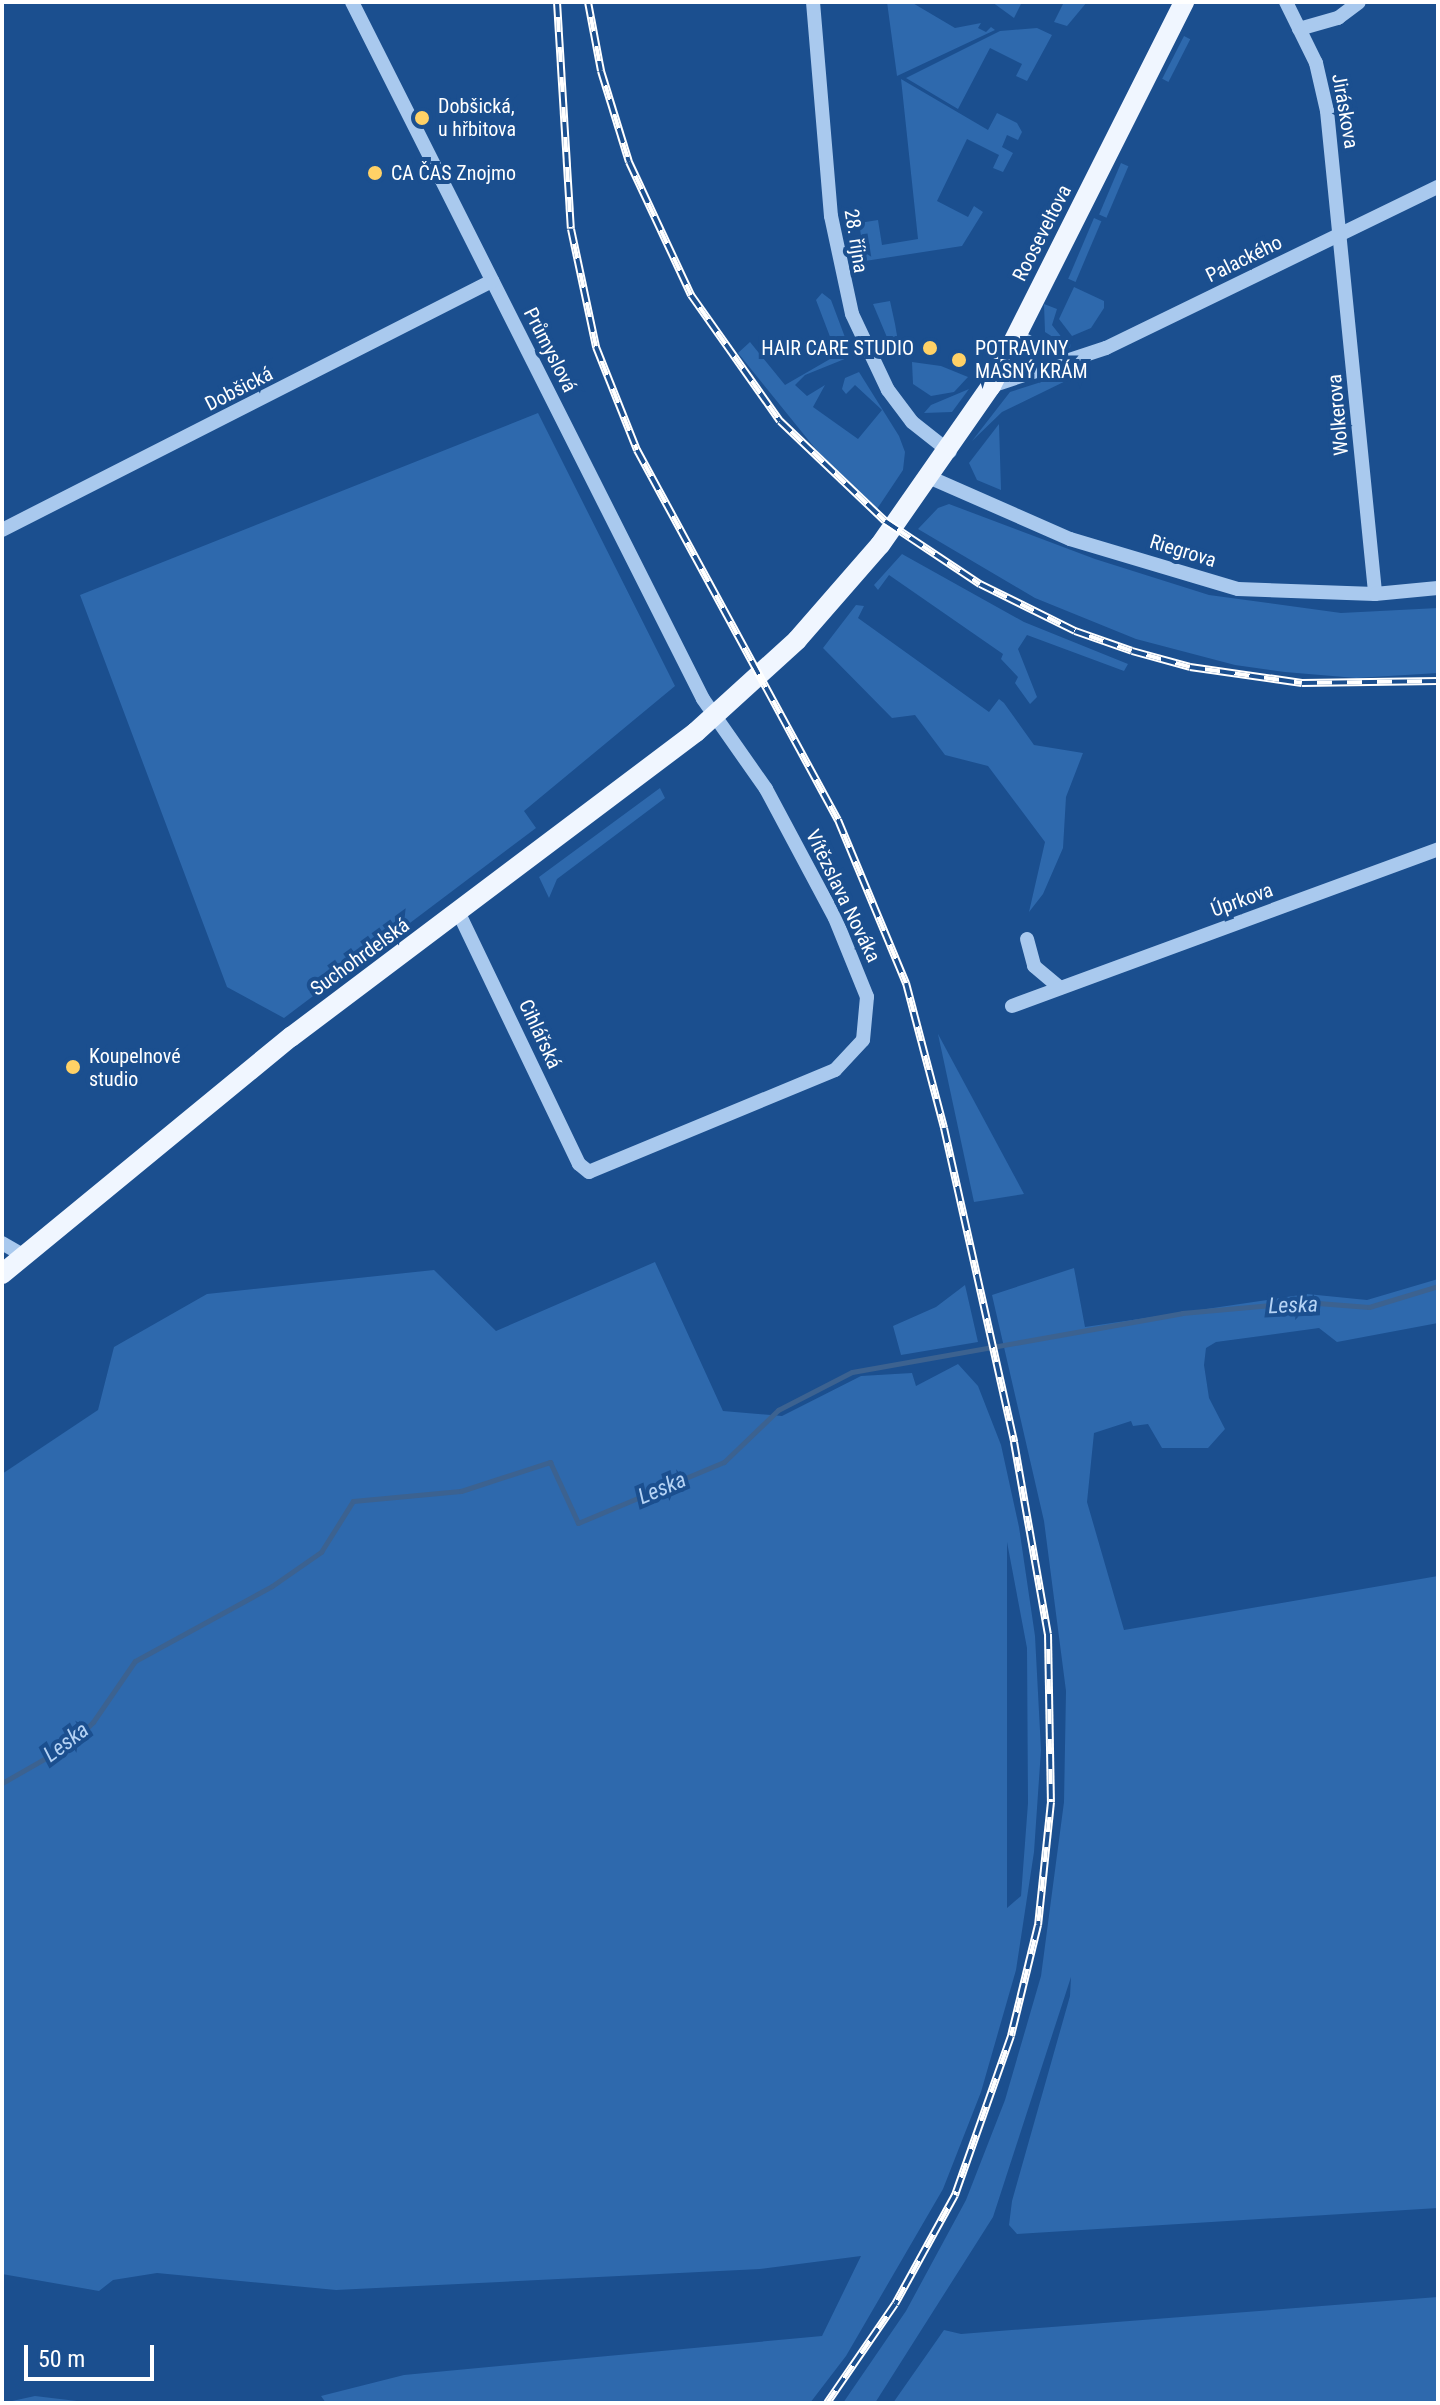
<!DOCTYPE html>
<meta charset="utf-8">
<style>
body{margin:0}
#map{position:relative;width:1440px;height:2405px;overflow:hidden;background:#1b4f8f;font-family:"Roboto Condensed",sans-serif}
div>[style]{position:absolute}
.green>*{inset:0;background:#2e69ad;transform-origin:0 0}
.stream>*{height:5px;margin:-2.5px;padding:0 2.5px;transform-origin:2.5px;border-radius:2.5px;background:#3c6290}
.minor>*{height:14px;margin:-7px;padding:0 7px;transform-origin:7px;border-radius:7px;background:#a9c9ee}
.major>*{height:20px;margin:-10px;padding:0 10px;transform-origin:10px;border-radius:10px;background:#f0f6ff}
.rail>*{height:8px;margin-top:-4px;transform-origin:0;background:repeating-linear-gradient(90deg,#1b4f8f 0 15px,#fff 0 30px);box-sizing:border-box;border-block:2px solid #fff}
.dots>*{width:22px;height:22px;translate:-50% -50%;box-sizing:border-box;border:4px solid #1b4f8f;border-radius:50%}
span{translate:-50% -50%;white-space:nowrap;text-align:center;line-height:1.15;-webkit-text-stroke:8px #1b4f8f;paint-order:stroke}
.poi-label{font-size:20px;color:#fff}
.left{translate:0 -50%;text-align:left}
.right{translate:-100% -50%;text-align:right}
.street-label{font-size:20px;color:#fff}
.water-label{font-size:22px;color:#b5d3f5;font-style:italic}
.frame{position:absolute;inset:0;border:4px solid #fff;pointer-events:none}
.scale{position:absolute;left:24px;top:2345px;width:130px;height:36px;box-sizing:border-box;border:4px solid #fff;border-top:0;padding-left:10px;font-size:24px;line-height:28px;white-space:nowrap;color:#fff;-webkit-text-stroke:6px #1b4f8f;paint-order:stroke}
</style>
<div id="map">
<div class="green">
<div style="clip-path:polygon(887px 2px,911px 2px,955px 28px,981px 23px,978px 28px,986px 32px,991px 27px,995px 30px,897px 76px)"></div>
<div style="clip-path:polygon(992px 2px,1022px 2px,1014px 18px)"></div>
<div style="clip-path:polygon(1064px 2px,1087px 2px,1067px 26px,1054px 22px)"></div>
<div style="clip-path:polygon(1037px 28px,1052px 35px,1027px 81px,1016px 76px,1022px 64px,990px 48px,958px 109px,906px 78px,1000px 31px)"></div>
<div style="left:1184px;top:36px;width:7px;height:48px;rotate:27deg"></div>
<div style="clip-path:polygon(901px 79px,988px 130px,997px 113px,1017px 123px,1022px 132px,1018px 140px,1007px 135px,1002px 147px,1013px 153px,1003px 172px,993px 168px,999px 155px,967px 139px,937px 201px,968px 217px,974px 206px,983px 212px,962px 246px,865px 261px,859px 223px,878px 220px,882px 245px,918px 239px)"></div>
<div style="left:1121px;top:163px;width:8px;height:56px;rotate:23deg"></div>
<div style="left:1094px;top:218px;width:8px;height:66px;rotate:23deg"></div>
<div style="clip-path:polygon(1074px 287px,1104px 301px,1104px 308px,1091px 328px,1072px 336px,1059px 319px)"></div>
<div style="clip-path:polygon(822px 293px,831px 300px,852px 356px,805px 375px,795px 385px,807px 396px,825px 385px,813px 407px,858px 439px,882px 410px,855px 385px,846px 394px,842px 389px,845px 378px,859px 372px,899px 436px,905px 452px,903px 470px,877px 509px,818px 452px,738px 353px,750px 342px,785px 385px,837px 355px,816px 300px)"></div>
<div style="clip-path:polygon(890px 301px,895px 324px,900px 353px,894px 354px,873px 304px)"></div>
<div style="clip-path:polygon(1044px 304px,1057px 309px,1052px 325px,1063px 339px,1071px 341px,1070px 348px,1045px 332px)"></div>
<div style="clip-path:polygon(912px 362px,941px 366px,968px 377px,954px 392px,931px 396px,913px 384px)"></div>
<div style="clip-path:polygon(1079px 370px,1080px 374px,1002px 412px,972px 441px,1010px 392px)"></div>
<div style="clip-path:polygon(969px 389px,952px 412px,924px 413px,931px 405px)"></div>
<div style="clip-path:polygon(538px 413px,675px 686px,524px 811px,536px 828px,284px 1018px,227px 987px,80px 595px)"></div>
<div style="clip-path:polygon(999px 424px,1001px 490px,977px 480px,969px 463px)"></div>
<div style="clip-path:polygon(949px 504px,1095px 559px,1209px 595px,1341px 613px,1438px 608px,1438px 673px,1356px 678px,1285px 672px,1235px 665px,1136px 639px,1035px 598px,918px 529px,938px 508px)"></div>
<div style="clip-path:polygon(902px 554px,1024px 622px,1128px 664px,1124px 671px,1027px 635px,1018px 649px,1037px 697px,1030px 704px,1015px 683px,1018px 677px,1001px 659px,1003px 654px,889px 575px,878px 590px,874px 585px)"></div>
<div style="clip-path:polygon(856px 605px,864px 606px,858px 618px,989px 712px,999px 699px,1004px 703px,1034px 745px,1083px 753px,1066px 797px,1063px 848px,1043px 894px,1029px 912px,1045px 842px,988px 766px,945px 755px,915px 715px,892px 718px,823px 648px)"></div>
<div style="clip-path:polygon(660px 788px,665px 798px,557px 879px,549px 898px,539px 877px)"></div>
<div style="clip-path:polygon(938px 1034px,1024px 1194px,974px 1202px)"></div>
<div style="clip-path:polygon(evenodd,655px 1262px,723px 1411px,782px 1416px,861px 1376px,912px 1373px,916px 1386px,958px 1364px,978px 1386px,1001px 1445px,1019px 1527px,1035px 1636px,1041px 1750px,1034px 1852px,1016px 1970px,981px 2092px,943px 2189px,846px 2356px,810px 2403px,326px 2403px,321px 2396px,404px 2375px,822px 2336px,861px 2256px,760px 2269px,336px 2290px,157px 2273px,113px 2280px,99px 2291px,2px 2274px,2px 1474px,98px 1410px,114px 1347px,207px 1294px,434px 1270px,496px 1331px,655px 1262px,1007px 1542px,1027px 1648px,1028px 1803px,1021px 1896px,1007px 1908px,1007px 1542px)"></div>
<div style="clip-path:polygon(1074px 1268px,1085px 1327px,1307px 1294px,1367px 1300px,1438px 1279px,1438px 1323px,1337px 1342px,1319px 1328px,1216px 1342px,1206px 1348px,1204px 1365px,1209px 1398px,1225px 1429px,1208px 1448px,1162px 1448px,1148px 1424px,1133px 1426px,1131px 1421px,1094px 1433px,1087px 1502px,1124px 1630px,1438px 1576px,1438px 2208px,1017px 2234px,1009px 2225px,1012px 2201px,1070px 1996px,1071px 1977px,993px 2217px,875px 2403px,843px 2403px,906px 2311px,966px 2200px,1005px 2100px,1041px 1976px,1064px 1802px,1066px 1691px,1044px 1521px,992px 1295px)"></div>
<div style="clip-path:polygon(965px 1285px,978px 1342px,901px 1355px,893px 1326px,936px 1307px)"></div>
<div style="clip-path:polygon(1438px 2297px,1438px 2403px,893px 2403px,944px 2330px,961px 2334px)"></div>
<div style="clip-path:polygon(35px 2396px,85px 2402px,89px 2403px,3px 2403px)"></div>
</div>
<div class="stream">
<div style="left:2px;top:1783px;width:81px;rotate:-29.7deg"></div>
<div style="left:72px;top:1743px;width:30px;rotate:-45deg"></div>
<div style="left:93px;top:1722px;width:74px;rotate:-55.5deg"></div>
<div style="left:135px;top:1661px;width:156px;rotate:-28.7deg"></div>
<div style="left:272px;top:1586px;width:60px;rotate:-34.8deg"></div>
<div style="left:321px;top:1552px;width:60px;rotate:-57.9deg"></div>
<div style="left:353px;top:1501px;width:108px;rotate:-5.3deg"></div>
<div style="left:461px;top:1491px;width:94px;rotate:-18deg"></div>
<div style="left:550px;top:1462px;width:67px;rotate:65.3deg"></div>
<div style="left:578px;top:1523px;width:158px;rotate:-22.7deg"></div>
<div style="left:724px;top:1462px;width:75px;rotate:-43.9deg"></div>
<div style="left:778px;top:1410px;width:83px;rotate:-27.2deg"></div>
<div style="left:852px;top:1372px;width:335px;rotate:-10.1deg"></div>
<div style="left:1182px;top:1313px;width:123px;rotate:-5.1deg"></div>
<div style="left:1305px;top:1302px;width:64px;rotate:4.5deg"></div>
<div style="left:1369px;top:1307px;width:72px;rotate:-16.9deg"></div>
</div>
<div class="minor">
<div style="left:352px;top:2px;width:780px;rotate:63.27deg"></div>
<div style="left:703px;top:699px;width:110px;rotate:55deg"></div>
<div style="left:766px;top:789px;width:146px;rotate:61.9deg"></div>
<div style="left:835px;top:918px;width:85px;rotate:67.9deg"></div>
<div style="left:867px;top:997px;width:43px;rotate:95.3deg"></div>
<div style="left:863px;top:1040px;width:41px;rotate:133deg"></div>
<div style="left:835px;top:1070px;width:266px;rotate:157.5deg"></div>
<div style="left:589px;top:1172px;width:13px;rotate:-141deg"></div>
<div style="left:579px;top:1164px;width:277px;rotate:-115.6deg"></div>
<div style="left:813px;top:2px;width:215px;rotate:85.2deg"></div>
<div style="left:831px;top:216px;width:100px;rotate:77.9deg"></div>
<div style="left:852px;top:314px;width:84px;rotate:64.7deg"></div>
<div style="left:888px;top:390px;width:40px;rotate:53deg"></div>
<div style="left:912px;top:422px;width:48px;rotate:38.3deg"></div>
<div style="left:1286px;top:2px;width:68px;rotate:63.8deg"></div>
<div style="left:1316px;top:63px;width:49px;rotate:77.1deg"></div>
<div style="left:1327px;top:111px;width:485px;rotate:84.3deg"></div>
<div style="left:1299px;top:29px;width:41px;rotate:-15.8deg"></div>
<div style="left:1338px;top:18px;width:26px;rotate:-37deg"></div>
<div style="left:1015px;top:335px;width:59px;rotate:28.3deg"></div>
<div style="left:991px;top:386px;width:121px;rotate:-18.3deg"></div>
<div style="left:1106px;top:348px;width:369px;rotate:-25.9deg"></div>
<div style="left:931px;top:478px;width:152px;rotate:23.7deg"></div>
<div style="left:1070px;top:539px;width:175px;rotate:16.6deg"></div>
<div style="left:1238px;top:589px;width:137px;rotate:2.1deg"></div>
<div style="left:1375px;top:594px;width:63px;rotate:-5.4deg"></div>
<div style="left:2px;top:530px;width:550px;rotate:-26.94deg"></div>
<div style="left:1027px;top:939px;width:28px;rotate:75deg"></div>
<div style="left:1034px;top:966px;width:34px;rotate:40deg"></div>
<div style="left:1012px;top:1006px;width:454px;rotate:-20.2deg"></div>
<div style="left:2px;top:1243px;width:24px;rotate:30deg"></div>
</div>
<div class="major">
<div style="left:2px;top:1274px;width:374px;rotate:-39.4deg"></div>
<div style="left:291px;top:1037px;width:507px;rotate:-36.98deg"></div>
<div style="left:696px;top:732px;width:137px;rotate:-42.3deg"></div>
<div style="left:797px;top:640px;width:126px;rotate:-48.9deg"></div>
<div style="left:880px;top:545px;width:194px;rotate:-55.1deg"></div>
<div style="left:991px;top:386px;width:430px;rotate:-63.3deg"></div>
</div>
<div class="rail">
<div style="left:557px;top:2px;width:227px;rotate:86.5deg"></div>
<div style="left:571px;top:229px;width:121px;rotate:78deg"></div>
<div style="left:596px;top:347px;width:111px;rotate:68.3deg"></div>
<div style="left:637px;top:450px;width:421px;rotate:61.5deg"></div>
<div style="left:838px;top:820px;width:177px;rotate:67.4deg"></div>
<div style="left:906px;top:983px;width:150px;rotate:75.3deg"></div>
<div style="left:944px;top:1128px;width:322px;rotate:77.4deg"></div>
<div style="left:1014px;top:1442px;width:195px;rotate:80deg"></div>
<div style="left:1048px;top:1634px;width:168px;rotate:89deg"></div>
<div style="left:1051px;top:1802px;width:124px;rotate:96deg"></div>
<div style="left:1038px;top:1925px;width:114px;rotate:103.7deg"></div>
<div style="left:1011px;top:2036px;width:169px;rotate:109.4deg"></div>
<div style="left:955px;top:2195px;width:124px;rotate:118.8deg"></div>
<div style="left:895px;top:2304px;width:120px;rotate:124.5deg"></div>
<div style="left:588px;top:2px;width:70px;rotate:79.3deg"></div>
<div style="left:601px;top:71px;width:95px;rotate:72.9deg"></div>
<div style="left:629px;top:162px;width:147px;rotate:65deg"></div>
<div style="left:691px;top:295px;width:154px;rotate:54.8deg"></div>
<div style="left:780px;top:421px;width:145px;rotate:43.6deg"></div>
<div style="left:885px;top:521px;width:114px;rotate:33.6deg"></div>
<div style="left:980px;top:584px;width:106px;rotate:26.3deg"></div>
<div style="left:1075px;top:631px;width:60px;rotate:19.3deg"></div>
<div style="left:1132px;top:651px;width:60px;rotate:15.4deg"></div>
<div style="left:1190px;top:667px;width:113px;rotate:8.1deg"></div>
<div style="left:1302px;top:683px;width:136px;rotate:-0.8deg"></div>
</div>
<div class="dots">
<div style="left:422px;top:118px;background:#ffd166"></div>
<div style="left:375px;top:173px;background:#ffd166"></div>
<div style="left:930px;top:348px;background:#ffd166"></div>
<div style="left:959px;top:360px;background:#ffd166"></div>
<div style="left:73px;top:1067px;background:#ffd166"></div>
</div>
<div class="poi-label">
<span class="left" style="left:438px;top:118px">Dobšická,<br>u hřbitova</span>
<span class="left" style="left:391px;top:173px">CA ČAS Znojmo</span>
<span class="right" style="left:914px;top:348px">HAIR CARE STUDIO</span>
<span class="left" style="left:975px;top:360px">POTRAVINY<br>MASNÝ KRÁM</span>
<span class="left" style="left:89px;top:1068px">Koupelnové<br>studio</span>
</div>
<div class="street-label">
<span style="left:1345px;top:111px;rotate:80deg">Jiráskova</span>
<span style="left:1042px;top:233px;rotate:-63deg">Rooseveltova</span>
<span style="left:856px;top:241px;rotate:81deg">28. října</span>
<span style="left:1244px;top:259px;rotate:-26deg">Palackého</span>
<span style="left:550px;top:350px;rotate:63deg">Průmyslová</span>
<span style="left:239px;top:389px;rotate:-27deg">Dobšická</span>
<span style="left:1338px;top:415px;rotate:-95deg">Wolkerova</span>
<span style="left:1183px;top:551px;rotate:17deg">Riegrova</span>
<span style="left:843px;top:896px;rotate:64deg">Vítězslava Nováka</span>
<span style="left:1242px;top:900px;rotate:-20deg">Úprkova</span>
<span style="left:360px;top:957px;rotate:-36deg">Suchohrdelská</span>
<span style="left:540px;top:1034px;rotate:65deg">Cihlářská</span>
</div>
<div class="water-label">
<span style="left:1293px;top:1305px;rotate:-2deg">Leska</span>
<span style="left:662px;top:1488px;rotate:-23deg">Leska</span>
<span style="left:66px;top:1742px;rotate:-37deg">Leska</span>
</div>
<div class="frame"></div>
<div class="scale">50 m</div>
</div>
